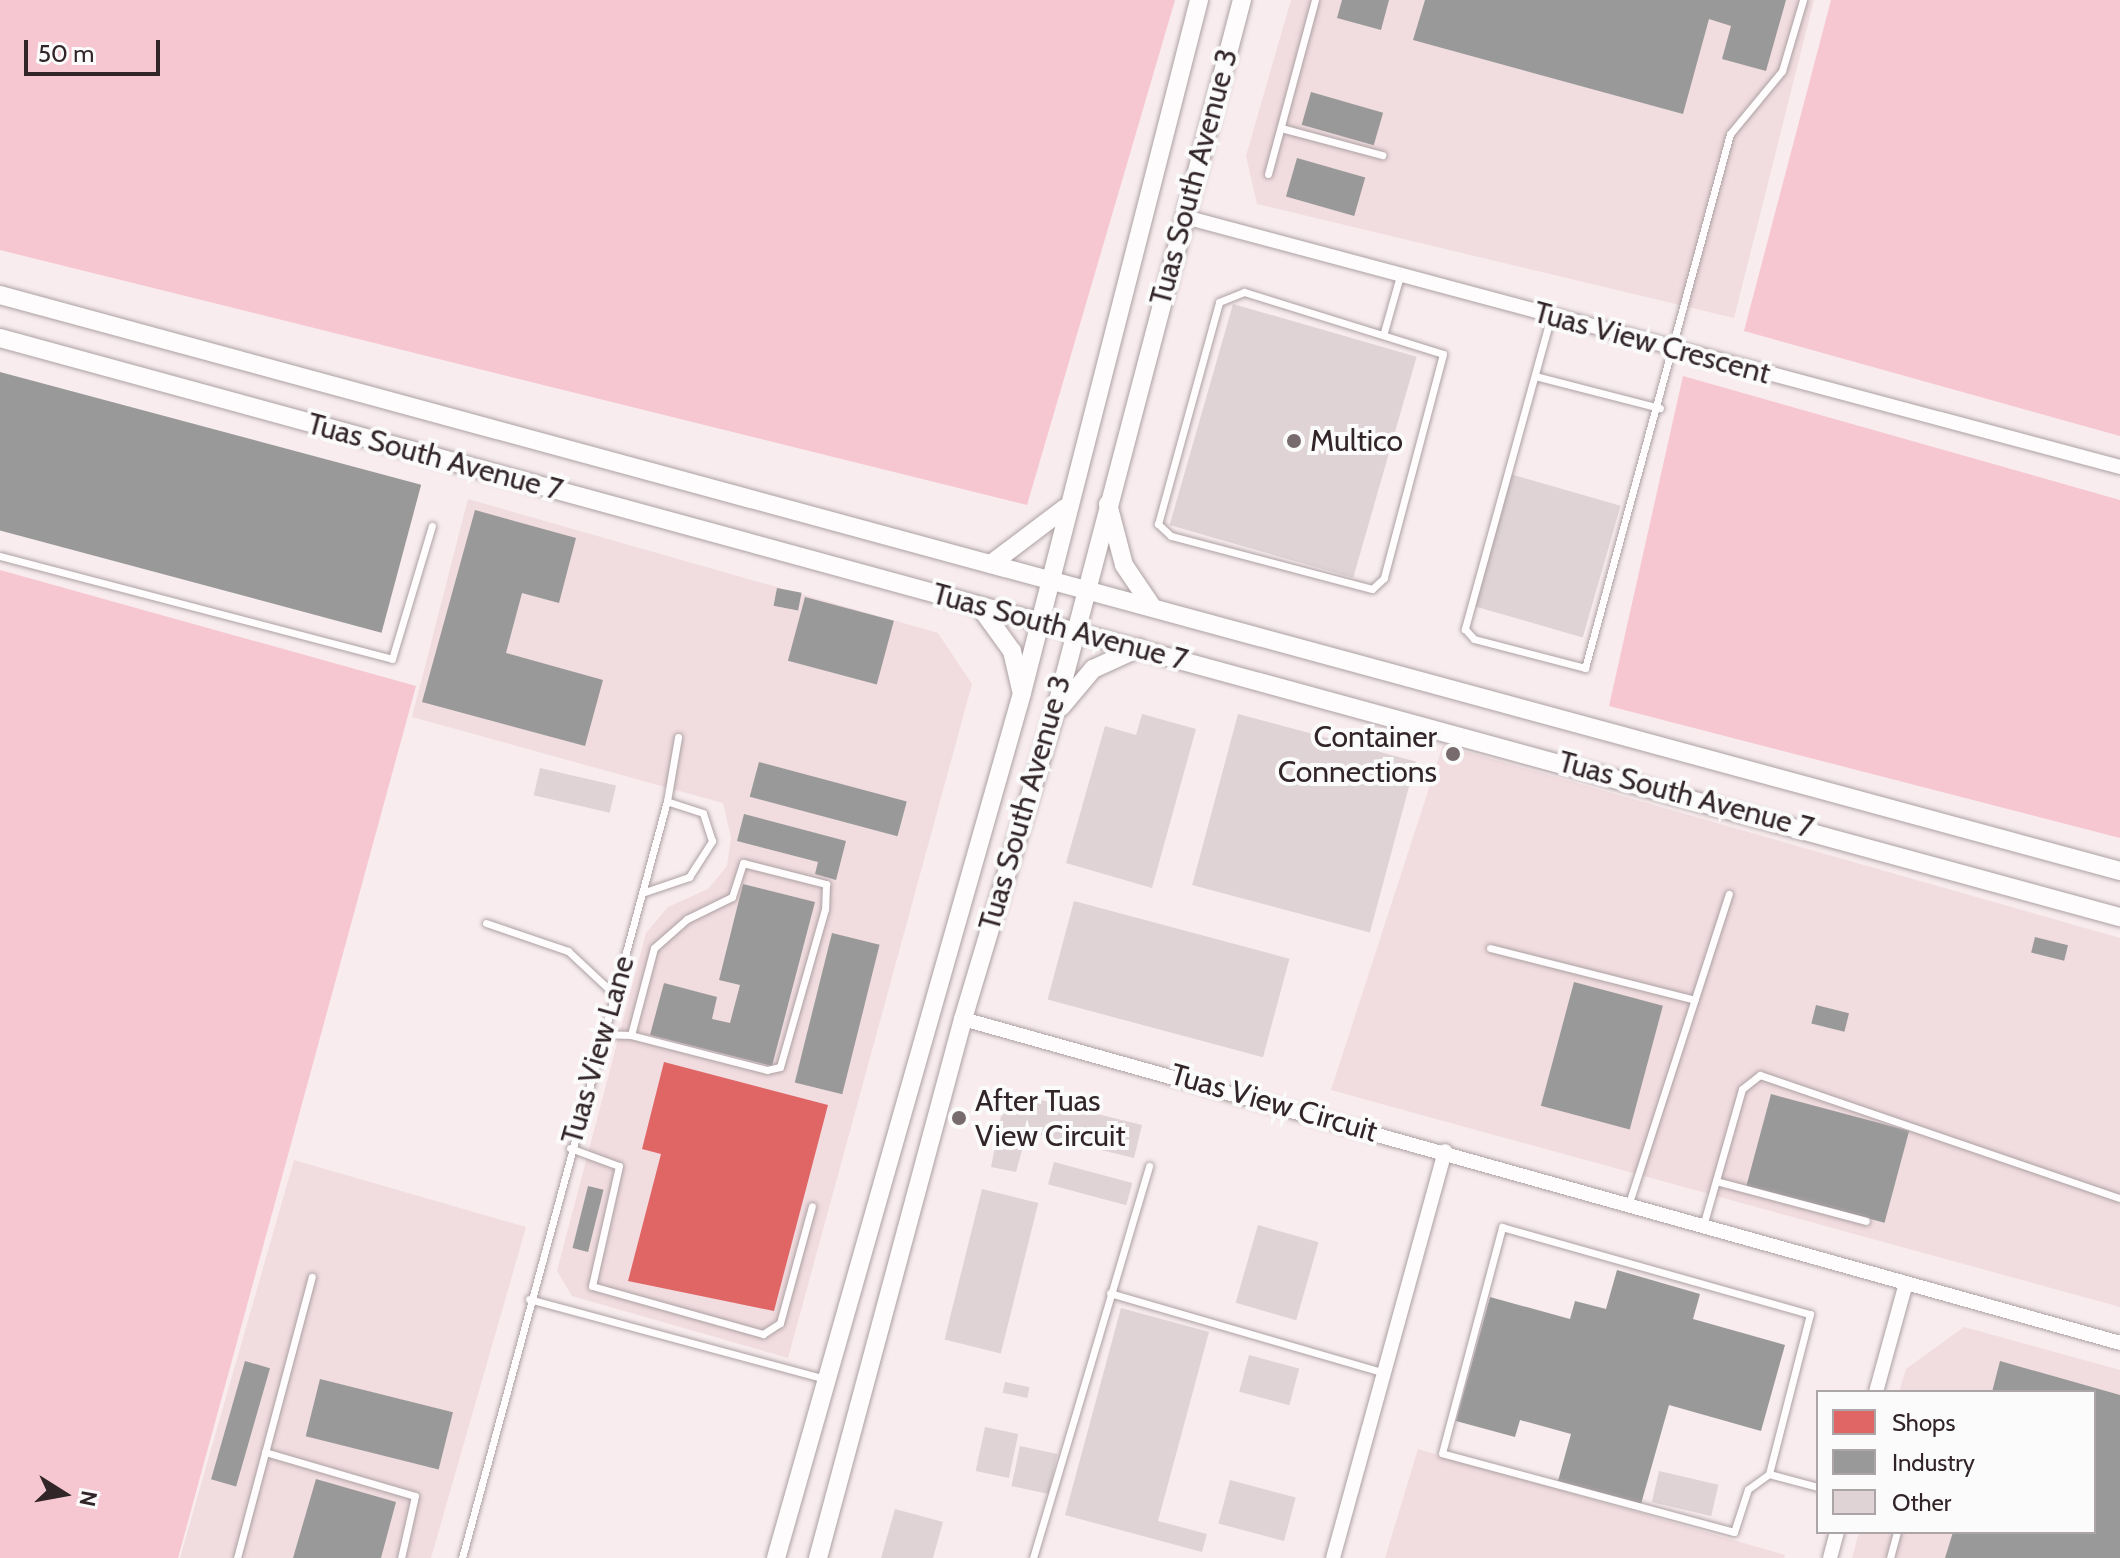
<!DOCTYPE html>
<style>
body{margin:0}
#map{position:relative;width:2120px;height:1558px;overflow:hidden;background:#f8ecee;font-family:Cabin,sans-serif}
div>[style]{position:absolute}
.built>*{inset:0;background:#f1dce0}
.green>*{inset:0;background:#f6c7d1}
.shops>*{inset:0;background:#e06666}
.industry>*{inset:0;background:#999;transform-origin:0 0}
.building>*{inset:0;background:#dfd3d5;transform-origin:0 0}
.roads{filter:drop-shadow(0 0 2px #aca1a3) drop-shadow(0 0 2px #aca1a3)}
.service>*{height:7px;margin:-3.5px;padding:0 3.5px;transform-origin:3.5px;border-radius:3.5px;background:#fefcfc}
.minor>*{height:14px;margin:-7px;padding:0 7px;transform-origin:7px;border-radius:7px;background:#fefcfc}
.tertiary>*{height:18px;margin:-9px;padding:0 9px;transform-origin:9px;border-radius:9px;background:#fefcfc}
.dots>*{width:22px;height:22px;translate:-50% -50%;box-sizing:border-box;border:4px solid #fbfbfb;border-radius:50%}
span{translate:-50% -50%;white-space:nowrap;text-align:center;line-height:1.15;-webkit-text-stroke:8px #fbfbfb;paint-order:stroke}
.street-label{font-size:30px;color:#322528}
.poi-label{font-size:30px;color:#322528}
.left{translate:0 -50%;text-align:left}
.right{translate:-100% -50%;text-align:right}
.legend{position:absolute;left:1816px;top:1390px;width:280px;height:144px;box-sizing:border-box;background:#fbfbfb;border:2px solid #aba5a7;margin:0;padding:10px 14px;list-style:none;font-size:24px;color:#322528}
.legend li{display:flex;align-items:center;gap:16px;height:40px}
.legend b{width:40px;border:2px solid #aba5a7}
.north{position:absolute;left:24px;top:1454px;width:80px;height:80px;-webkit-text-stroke:6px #fbfbfb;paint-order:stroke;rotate:101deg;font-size:22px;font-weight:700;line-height:32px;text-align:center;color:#322528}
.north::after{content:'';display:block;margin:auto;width:28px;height:36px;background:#322528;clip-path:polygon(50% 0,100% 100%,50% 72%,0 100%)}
.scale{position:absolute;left:24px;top:40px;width:136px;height:36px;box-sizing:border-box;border:4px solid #322528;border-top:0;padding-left:10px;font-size:24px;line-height:28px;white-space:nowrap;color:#322528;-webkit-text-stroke:6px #fbfbfb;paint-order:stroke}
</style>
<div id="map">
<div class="built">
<div style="clip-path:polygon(1291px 0,1814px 0,1734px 318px,1257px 204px,1246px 156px)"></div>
<div style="clip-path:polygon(468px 499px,938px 633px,972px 684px,788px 1358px,572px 1296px,557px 1271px,646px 933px,668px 907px,708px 889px,727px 866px,731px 837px,723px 803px,412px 717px)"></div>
<div style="clip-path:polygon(1443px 745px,2120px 938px,2120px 1307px,1331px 1090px)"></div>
<div style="clip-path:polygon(294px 1160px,526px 1227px,431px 1558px,180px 1558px)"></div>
<div style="clip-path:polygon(1964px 1327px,2120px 1370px,2120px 1558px,1852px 1558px,1859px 1532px,2094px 1532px,2094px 1392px,1899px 1392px,1906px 1369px)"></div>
<div style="clip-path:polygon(1418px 1449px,1785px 1555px,1784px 1558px,1385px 1558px)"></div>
</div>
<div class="green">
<div style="clip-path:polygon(0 0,1175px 0,1027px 505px,0 250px)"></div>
<div style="clip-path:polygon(1831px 0,2120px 0,2120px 436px,1744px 331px)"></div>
<div style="clip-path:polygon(1683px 376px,2120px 500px,2120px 838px,1609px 706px)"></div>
<div style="clip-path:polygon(0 570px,416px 686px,178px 1558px,0 1558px)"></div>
</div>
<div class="shops">
<div style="clip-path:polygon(664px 1062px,828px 1105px,774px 1311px,628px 1281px,661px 1154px,642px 1149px)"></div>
</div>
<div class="industry">
<div style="clip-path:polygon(1342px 0,1389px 0,1381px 30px,1337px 18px)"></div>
<div style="clip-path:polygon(1425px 0,1786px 0,1766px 71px,1722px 59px,1731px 26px,1709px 19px,1683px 114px,1413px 40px)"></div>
<div style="left:1311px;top:92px;width:75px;height:34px;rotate:16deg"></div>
<div style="left:1297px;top:158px;width:71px;height:40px;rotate:16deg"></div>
<div style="left:0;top:372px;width:436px;height:153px;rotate:15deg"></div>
<div style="clip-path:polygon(475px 510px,576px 538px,559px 603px,522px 593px,506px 653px,603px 680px,585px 746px,422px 702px)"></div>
<div style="left:777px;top:588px;width:25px;height:18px;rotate:11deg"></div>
<div style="left:805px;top:597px;width:92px;height:66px;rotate:15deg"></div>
<div style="left:759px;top:762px;width:153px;height:36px;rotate:15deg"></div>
<div style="clip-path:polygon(744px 814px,846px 841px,836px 880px,815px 874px,818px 862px,737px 841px)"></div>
<div style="clip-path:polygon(743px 884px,815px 902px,772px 1066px,650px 1035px,664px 983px,717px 997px,712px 1019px,730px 1023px,740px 985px,719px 980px)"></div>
<div style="left:832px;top:933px;width:49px;height:154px;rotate:14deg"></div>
<div style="left:2035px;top:937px;width:34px;height:16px;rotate:14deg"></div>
<div style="left:1574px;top:982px;width:92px;height:128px;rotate:15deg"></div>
<div style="left:1816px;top:1005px;width:34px;height:19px;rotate:14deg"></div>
<div style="left:1771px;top:1094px;width:143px;height:95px;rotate:15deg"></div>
<div style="left:588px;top:1186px;width:16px;height:64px;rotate:14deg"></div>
<div style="clip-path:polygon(1617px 1270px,1700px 1294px,1693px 1319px,1785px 1345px,1761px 1431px,1669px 1405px,1641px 1504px,1558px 1481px,1571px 1434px,1520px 1420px,1515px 1437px,1456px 1421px,1490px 1297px,1570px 1319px,1575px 1301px,1606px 1309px)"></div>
<div style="left:245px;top:1361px;width:26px;height:123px;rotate:16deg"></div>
<div style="clip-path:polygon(2000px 1361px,2120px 1395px,2120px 1558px,1945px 1558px,1953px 1532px,2094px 1532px,2094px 1392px,1992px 1392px)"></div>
<div style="left:320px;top:1379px;width:137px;height:59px;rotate:14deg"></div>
<div style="clip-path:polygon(316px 1479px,396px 1502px,381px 1558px,293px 1558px)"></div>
</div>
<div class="building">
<div style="left:1233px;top:304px;width:191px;height:230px;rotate:16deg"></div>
<div style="left:1510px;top:474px;width:115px;height:137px;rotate:16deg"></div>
<div style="clip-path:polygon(1142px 714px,1196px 729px,1152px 888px,1066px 863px,1105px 726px,1136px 735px)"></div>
<div style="left:1238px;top:714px;width:184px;height:177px;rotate:15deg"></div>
<div style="left:540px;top:768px;width:78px;height:28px;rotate:13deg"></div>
<div style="left:1074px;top:901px;width:223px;height:102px;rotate:15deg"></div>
<div style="clip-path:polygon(1025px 1096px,1142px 1125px,1134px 1158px,1027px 1132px,1016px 1172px,991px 1167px,1001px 1116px)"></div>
<div style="left:1054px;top:1162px;width:81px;height:23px;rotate:15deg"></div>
<div style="left:982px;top:1189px;width:58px;height:155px;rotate:14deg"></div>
<div style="left:1258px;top:1225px;width:63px;height:81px;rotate:16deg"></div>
<div style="clip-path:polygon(1121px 1308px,1209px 1332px,1158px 1521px,1207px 1534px,1202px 1552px,1065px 1515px)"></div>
<div style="left:1249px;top:1355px;width:52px;height:38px;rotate:15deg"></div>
<div style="left:1005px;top:1382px;width:25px;height:11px;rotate:12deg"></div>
<div style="left:985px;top:1427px;width:34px;height:45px;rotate:12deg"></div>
<div style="left:1020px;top:1446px;width:38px;height:41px;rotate:12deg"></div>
<div style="left:1659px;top:1471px;width:61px;height:32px;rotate:13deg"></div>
<div style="left:1230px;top:1480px;width:68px;height:45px;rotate:15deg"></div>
<div style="clip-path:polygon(895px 1509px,943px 1522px,933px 1558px,881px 1558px)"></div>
</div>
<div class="roads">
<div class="service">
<div style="left:1281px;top:128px;width:105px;rotate:15deg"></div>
<div style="left:1268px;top:174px;width:180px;rotate:-74.9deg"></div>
<div style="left:1244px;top:292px;width:208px;rotate:17.3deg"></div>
<div style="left:1443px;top:354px;width:232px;rotate:104.8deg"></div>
<div style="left:1384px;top:578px;width:16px;rotate:137deg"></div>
<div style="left:1372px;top:589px;width:208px;rotate:-165.2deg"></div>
<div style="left:1171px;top:536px;width:18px;rotate:-137deg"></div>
<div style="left:1158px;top:524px;width:230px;rotate:-74.6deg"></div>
<div style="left:1219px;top:302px;width:27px;rotate:-22deg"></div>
<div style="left:1551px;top:316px;width:325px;rotate:105.4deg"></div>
<div style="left:1465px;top:629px;width:13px;rotate:48deg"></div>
<div style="left:1474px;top:639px;width:115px;rotate:14.6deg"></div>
<div style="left:1585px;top:668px;width:553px;rotate:-74.81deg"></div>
<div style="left:1730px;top:134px;width:82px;rotate:-50.5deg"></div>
<div style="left:1782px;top:71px;width:74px;rotate:-73.5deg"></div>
<div style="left:1384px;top:332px;width:58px;rotate:-74.1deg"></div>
<div style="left:1535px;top:376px;width:129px;rotate:14.4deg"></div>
<div style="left:0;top:556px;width:405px;rotate:14.7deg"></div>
<div style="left:392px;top:659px;width:139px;rotate:-73.3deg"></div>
<div style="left:642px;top:893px;width:50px;rotate:-18.8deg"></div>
<div style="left:689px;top:877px;width:43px;rotate:-57.4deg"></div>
<div style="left:712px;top:841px;width:29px;rotate:-108deg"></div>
<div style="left:703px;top:813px;width:38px;rotate:-162deg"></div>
<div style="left:486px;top:923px;width:87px;rotate:18.9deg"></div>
<div style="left:568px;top:951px;width:63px;rotate:43.1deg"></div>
<div style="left:1490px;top:948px;width:211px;rotate:14.2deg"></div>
<div style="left:602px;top:1034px;width:29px;rotate:2deg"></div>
<div style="left:631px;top:1035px;width:90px;rotate:-75.2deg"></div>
<div style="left:654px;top:948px;width:44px;rotate:-41.3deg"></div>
<div style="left:687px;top:919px;width:50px;rotate:-26.1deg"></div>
<div style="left:732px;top:897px;width:36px;rotate:-72deg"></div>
<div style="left:743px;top:863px;width:86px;rotate:14.2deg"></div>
<div style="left:826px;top:884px;width:25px;rotate:92deg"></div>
<div style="left:825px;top:909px;width:164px;rotate:105.9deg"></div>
<div style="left:780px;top:1067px;width:13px;rotate:167deg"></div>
<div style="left:767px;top:1070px;width:140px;rotate:-165.6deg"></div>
<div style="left:570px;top:1148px;width:52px;rotate:20.2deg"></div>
<div style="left:619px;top:1166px;width:123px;rotate:102.7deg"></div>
<div style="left:592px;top:1286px;width:178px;rotate:15.7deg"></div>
<div style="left:763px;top:1334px;width:20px;rotate:-33deg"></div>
<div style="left:780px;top:1323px;width:121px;rotate:-74.7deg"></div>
<div style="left:1716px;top:1181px;width:155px;rotate:14.9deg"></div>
<div style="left:1629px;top:1203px;width:325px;rotate:-72.1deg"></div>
<div style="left:1703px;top:1226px;width:142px;rotate:-74.1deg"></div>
<div style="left:1742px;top:1089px;width:23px;rotate:-38deg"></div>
<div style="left:1760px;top:1075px;width:380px;rotate:18.9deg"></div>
<div style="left:1502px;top:1227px;width:320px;rotate:15.8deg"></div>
<div style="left:1810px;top:1314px;width:165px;rotate:104.4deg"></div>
<div style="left:1769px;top:1474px;width:26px;rotate:144deg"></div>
<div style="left:1748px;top:1489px;width:45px;rotate:108deg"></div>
<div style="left:1734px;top:1532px;width:302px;rotate:-164.9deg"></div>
<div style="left:1442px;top:1453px;width:234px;rotate:-75.1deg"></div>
<div style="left:1110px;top:1293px;width:286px;rotate:16.2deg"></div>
<div style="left:529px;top:1299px;width:307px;rotate:15.1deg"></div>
<div style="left:265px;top:1452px;width:156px;rotate:16.3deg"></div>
<div style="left:415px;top:1496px;width:64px;rotate:102.7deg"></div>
<div style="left:1769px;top:1474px;width:51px;rotate:14.9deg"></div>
<div style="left:237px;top:1558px;width:291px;rotate:-75.1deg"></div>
<div style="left:462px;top:1558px;width:784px;rotate:-74.85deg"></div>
<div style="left:667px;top:801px;width:65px;rotate:-80.2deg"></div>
<div style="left:1033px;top:1558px;width:409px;rotate:-73.5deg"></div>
<div style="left:1890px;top:1558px;width:27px;rotate:-75deg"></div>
</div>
<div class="minor">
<div style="left:1185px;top:217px;width:968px;rotate:14.97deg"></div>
<div style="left:963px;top:1019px;width:1202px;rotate:15.64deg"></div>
<div style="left:1876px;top:1392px;width:109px;rotate:-74.6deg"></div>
<div style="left:1333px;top:1558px;width:422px;rotate:-74.6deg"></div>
<div style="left:1830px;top:1558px;width:27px;rotate:-75deg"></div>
</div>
<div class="tertiary">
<div style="left:0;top:295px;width:2197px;rotate:15.2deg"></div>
<div style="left:0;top:338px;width:2198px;rotate:15.28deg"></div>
<div style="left:1108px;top:504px;width:63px;rotate:75.3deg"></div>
<div style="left:1124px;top:565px;width:48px;rotate:56deg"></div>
<div style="left:991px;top:564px;width:93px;rotate:-37.1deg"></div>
<div style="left:980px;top:607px;width:54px;rotate:54deg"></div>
<div style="left:1012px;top:651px;width:40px;rotate:77deg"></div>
<div style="left:1061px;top:707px;width:50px;rotate:-49.9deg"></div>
<div style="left:1093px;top:669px;width:51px;rotate:-24.5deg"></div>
<div style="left:776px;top:1558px;width:899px;rotate:-74.12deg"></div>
<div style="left:1022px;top:693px;width:715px;rotate:-75.67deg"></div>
<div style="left:818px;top:1558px;width:558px;rotate:-74.94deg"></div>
<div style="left:963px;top:1019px;width:316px;rotate:-73.3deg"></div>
<div style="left:1054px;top:716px;width:740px;rotate:-75.29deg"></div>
</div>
</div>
<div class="dots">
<div style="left:1294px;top:441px;background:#776b6d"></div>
<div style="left:1453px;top:754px;background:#776b6d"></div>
<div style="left:959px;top:1118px;background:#776b6d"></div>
</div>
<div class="street-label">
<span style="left:1194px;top:177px;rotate:-75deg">Tuas South Avenue 3</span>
<span style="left:1652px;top:343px;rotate:15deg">Tuas View Crescent</span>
<span style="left:435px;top:457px;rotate:15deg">Tuas South Avenue 7</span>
<span style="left:1060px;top:627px;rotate:15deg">Tuas South Avenue 7</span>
<span style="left:1686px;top:795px;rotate:15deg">Tuas South Avenue 7</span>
<span style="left:1025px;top:803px;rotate:-74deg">Tuas South Avenue 3</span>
<span style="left:598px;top:1050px;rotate:-74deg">Tuas View Lane</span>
<span style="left:1274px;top:1103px;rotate:16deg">Tuas View Circuit</span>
</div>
<div class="poi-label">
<span class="left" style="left:1310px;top:441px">Multico</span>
<span class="right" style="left:1437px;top:754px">Container<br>Connections</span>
<span class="left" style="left:975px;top:1118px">After Tuas<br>View Circuit</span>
</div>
<ul class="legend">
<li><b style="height:22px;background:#e06666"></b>Shops</li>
<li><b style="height:22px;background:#999"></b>Industry</li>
<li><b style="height:22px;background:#dfd3d5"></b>Other</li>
</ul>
<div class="north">N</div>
<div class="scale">50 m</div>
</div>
